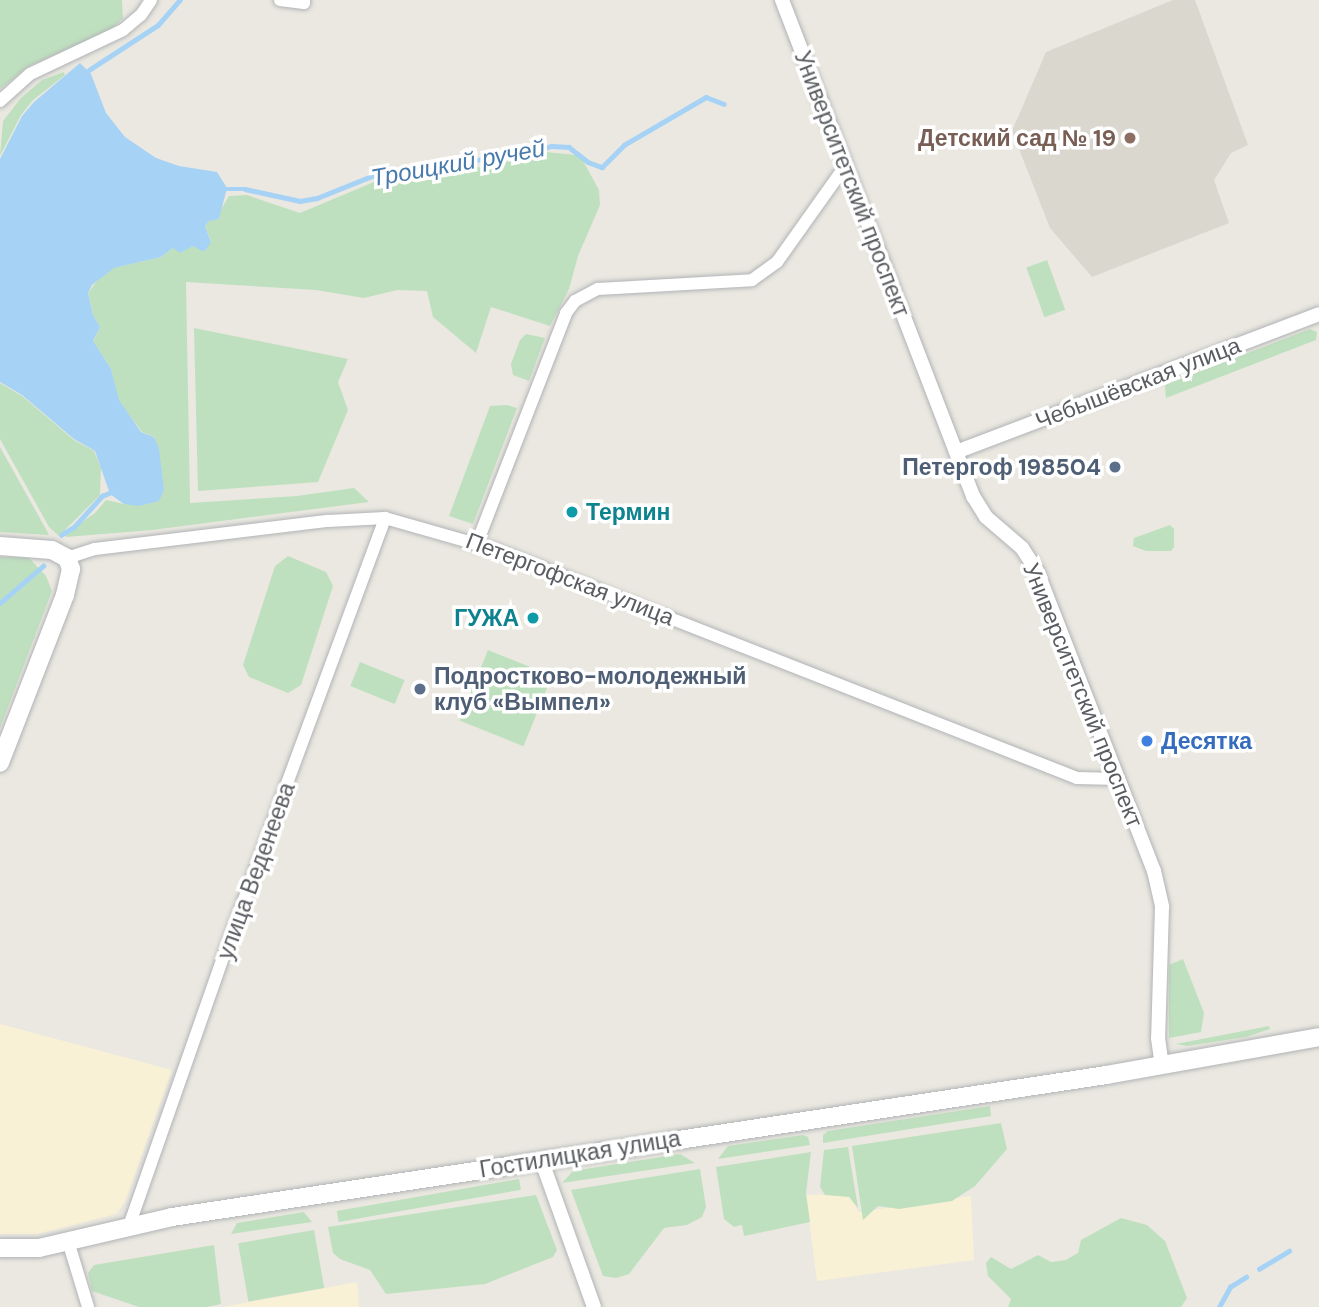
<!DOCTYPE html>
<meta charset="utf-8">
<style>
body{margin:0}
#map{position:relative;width:1319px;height:1307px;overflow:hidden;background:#eae8e0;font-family:"DM Sans",sans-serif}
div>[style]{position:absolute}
.commercial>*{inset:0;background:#f9f1d6}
.education>*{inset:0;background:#dad7cf}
.green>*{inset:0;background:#bfe0bf;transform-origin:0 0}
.water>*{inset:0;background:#a6d3f5}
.stream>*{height:4.5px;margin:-2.25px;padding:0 2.25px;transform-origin:2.25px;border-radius:2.25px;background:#a6d3f5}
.roads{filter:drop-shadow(0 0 2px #b1b3b7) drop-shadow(0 0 2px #b1b3b7)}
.minor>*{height:12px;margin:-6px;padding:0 6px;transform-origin:6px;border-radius:6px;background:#fff}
.tertiary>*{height:14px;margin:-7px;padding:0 7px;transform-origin:7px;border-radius:7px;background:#fff}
.secondary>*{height:18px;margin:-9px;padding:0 9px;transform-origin:9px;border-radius:9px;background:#fff}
.dots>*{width:19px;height:19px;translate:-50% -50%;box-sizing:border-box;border:4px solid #fff;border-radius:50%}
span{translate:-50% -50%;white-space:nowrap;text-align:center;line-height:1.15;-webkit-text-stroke:7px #fff;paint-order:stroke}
.education-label{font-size:23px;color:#785e54;font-weight:700}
.right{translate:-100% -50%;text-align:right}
.street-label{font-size:23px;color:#595c60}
.service-label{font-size:23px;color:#4e5e75;font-weight:700}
.left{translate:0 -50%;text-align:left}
.culture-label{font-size:23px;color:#0d838f;font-weight:700}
.shop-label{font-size:23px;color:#366cbe;font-weight:700}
.water-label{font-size:24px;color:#497aac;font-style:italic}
</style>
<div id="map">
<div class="commercial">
<div style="clip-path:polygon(0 1024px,172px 1070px,125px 1202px,116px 1214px,38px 1234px,0 1234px)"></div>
<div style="clip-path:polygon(851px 1194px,858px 1212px,971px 1196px,974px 1260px,817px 1281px,806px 1195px)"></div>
<div style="clip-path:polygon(357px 1282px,359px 1307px,223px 1307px)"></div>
</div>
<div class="education">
<div style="clip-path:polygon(1173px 0,1195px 0,1248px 145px,1231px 153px,1214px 180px,1229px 223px,1092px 277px,1050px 228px,1012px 131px,1046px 52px)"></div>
</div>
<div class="green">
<div style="clip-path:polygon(0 0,122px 0,123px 18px,108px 32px,29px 66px,0 89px)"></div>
<div style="clip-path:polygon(64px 72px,65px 75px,33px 100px,21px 115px,0 156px,3px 121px,21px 98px,42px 80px)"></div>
<div style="clip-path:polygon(546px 152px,576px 155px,582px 159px,599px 190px,600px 205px,578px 256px,569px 289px,550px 326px,491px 307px,476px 353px,433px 317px,427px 291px,397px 290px,364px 298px,316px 290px,186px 282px,190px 503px,297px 496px,354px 488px,369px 502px,152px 530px,66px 537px,66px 533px,95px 513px,106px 500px,124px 504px,155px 437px,142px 432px,118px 400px,111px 369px,93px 342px,100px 327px,93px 315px,88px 293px,99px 278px,113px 268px,161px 257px,173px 248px,193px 246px,206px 250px,211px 241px,205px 226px,209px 221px,220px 217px,219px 213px,229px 196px,247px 195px,300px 213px,393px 174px,468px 166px,486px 168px,505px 161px,516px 163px)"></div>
<div style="left:1047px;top:260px;width:53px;height:22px;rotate:70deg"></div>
<div style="clip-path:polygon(194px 328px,348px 359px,338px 382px,348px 410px,318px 482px,198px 491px)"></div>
<div style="clip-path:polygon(1310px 329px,1317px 332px,1316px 340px,1166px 398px,1165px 385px)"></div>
<div style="clip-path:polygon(526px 334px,545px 338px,529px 381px,513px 375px,511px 364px,520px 340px)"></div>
<div style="clip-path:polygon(0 383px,22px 396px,74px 440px,94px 451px,101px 468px,100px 495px,59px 536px,49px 527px,0 439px)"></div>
<div style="clip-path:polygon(507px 405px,517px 408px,473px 524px,449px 516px,490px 406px)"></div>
<div style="clip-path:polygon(0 447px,47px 531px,49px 535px,0 532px)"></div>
<div style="clip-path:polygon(1170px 525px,1174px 529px,1174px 547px,1171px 551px,1146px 551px,1133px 546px,1134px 538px)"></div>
<div style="clip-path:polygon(288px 556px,326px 572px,333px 586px,301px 685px,288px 693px,249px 677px,243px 665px,275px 566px)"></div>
<div style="clip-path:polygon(0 557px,29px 558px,46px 576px,52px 591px,0 728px)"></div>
<div style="left:488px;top:650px;width:69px;height:76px;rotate:22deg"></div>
<div style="left:360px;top:662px;width:48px;height:26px;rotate:22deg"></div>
<div style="clip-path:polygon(1183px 959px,1204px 1013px,1201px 1032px,1169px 1038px,1169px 965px)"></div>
<div style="clip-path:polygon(1269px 1026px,1270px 1029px,1246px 1037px,1187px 1046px,1176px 1044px)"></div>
<div style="clip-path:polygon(990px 1106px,991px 1116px,823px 1143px,823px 1135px,828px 1131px)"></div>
<div style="clip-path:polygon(1001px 1123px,1007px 1149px,975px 1186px,952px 1201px,899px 1209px,878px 1206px,863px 1220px,852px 1146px)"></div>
<div style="clip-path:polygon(803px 1135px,808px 1137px,810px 1145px,718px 1159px,728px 1146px)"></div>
<div style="clip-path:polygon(848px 1147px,858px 1208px,849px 1197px,825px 1195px,820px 1187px,824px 1150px)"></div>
<div style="clip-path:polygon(811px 1152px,806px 1193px,810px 1222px,744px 1236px,742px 1225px,734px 1227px,724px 1219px,716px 1167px)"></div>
<div style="clip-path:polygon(680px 1154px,695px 1163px,562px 1183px,573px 1171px)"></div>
<div style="clip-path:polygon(700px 1169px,706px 1207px,702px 1217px,687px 1225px,664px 1228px,629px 1274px,616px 1278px,603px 1276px,571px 1190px)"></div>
<div style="left:519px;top:1179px;width:11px;height:185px;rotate:80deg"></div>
<div style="clip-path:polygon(536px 1195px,557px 1250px,553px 1257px,485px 1284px,386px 1294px,370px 1270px,340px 1259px,333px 1253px,328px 1227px)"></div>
<div style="clip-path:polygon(304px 1212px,312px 1222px,231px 1234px,237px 1223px)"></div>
<div style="clip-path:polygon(1121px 1218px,1147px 1225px,1165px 1241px,1187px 1298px,1181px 1307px,1008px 1307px,1011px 1299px,988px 1276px,986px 1263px,991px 1257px,1011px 1269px,1038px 1255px,1051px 1262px,1066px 1260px,1078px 1253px,1081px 1240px)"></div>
<div style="left:314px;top:1230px;width:59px;height:77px;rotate:80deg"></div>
<div style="clip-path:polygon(214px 1245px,221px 1304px,207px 1307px,139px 1307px,92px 1291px,88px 1273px,94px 1265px)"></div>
</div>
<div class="water">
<div style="clip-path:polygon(80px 63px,91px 74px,106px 113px,125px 137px,156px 158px,179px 166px,217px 172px,227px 188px,219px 219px,209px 221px,205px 226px,211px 242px,206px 250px,202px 251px,193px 246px,180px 253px,173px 248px,161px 257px,114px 268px,92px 285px,88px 293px,93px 315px,100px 327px,93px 341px,111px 369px,119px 400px,141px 432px,154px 437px,159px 448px,164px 490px,159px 501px,139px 506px,124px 504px,110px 494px,95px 451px,74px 439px,22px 395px,0 382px,0 159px,22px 116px,34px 102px)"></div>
</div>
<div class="stream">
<div style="left:89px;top:70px;width:82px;rotate:-33.1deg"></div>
<div style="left:158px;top:25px;width:33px;rotate:-49deg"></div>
<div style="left:222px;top:189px;width:23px"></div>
<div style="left:245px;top:189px;width:56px;rotate:12.3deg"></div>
<div style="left:300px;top:201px;width:17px;rotate:-10deg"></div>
<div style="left:317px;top:198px;width:65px;rotate:-21.8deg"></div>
<div style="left:377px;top:174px;width:151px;rotate:-8deg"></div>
<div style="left:527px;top:153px;width:26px;rotate:-16deg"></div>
<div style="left:552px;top:146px;width:17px;rotate:3deg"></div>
<div style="left:569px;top:147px;width:24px;rotate:38deg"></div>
<div style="left:588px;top:162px;width:15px;rotate:20deg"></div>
<div style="left:602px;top:167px;width:31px;rotate:-45deg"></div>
<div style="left:624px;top:145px;width:95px;rotate:-30.3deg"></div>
<div style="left:706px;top:97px;width:19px;rotate:21deg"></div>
<div style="left:61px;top:535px;width:15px;rotate:-32deg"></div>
<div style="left:74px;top:527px;width:42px;rotate:-47.9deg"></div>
<div style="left:102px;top:496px;width:13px;rotate:-23deg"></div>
<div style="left:0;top:603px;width:57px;rotate:-40.7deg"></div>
<div style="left:1259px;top:1269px;width:35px;rotate:-31deg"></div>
<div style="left:1219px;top:1307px;width:23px;rotate:-61deg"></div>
<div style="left:1230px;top:1287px;width:19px;rotate:-32deg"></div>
</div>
<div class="roads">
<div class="minor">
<div style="left:280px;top:0;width:24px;rotate:7deg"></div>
<div style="left:304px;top:3px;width:3px;rotate:-90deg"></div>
<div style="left:0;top:101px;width:40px;rotate:-42deg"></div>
<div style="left:30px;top:74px;width:103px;rotate:-25.3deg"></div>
<div style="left:123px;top:30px;width:23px;rotate:-40deg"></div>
<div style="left:141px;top:15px;width:18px;rotate:-56deg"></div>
<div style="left:477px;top:543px;width:247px;rotate:-68.8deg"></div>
<div style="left:566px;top:313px;width:15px;rotate:-53deg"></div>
<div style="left:575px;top:301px;width:26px;rotate:-28deg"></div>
<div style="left:598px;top:289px;width:154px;rotate:-3.3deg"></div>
<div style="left:752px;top:280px;width:31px;rotate:-36deg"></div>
<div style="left:777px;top:262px;width:119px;rotate:-54.6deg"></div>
<div style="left:67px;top:558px;width:29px;rotate:-18deg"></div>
<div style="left:95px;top:549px;width:235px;rotate:-6.9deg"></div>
<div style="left:328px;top:521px;width:57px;rotate:-3deg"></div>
<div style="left:385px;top:518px;width:113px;rotate:15.9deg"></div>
<div style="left:494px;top:549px;width:626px;rotate:21.44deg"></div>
<div style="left:1077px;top:778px;width:41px;rotate:1.4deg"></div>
<div style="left:129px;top:1226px;width:320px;rotate:-70.7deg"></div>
<div style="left:235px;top:924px;width:433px;rotate:-69.7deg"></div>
<div style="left:68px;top:1241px;width:69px;rotate:73.1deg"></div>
</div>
<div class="tertiary">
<div style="left:782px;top:0;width:532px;rotate:68.94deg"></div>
<div style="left:973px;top:496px;width:25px;rotate:58deg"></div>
<div style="left:986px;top:517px;width:48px;rotate:40.7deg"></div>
<div style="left:1022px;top:548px;width:27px;rotate:57deg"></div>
<div style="left:1037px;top:571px;width:322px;rotate:68.7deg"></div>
<div style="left:1154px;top:871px;width:37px;rotate:77deg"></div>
<div style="left:1162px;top:907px;width:131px;rotate:91.7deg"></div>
<div style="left:1158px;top:1038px;width:28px;rotate:82deg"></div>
<div style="left:956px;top:452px;width:388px;rotate:-20.8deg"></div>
<div style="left:541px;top:1159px;width:157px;rotate:70.3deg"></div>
</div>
<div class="secondary">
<div style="left:0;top:546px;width:52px;rotate:4.4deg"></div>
<div style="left:52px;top:550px;width:17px;rotate:28deg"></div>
<div style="left:67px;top:558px;width:12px;rotate:70deg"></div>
<div style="left:71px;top:569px;width:27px;rotate:103deg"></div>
<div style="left:65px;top:595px;width:180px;rotate:111.2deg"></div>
<div style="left:0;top:1248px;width:39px"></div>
<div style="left:39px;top:1248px;width:137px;rotate:-13.1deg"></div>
<div style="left:172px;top:1217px;width:945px;rotate:-8.64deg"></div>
<div style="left:1106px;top:1075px;width:216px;rotate:-10.1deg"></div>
</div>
</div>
<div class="dots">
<div style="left:1130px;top:138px;background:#8d6e63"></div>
<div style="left:1115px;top:467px;background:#5c6f8a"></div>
<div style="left:572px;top:512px;background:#0f9aa8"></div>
<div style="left:533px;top:618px;background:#0f9aa8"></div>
<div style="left:420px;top:689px;background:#5c6f8a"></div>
<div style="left:1147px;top:741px;background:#3f7fe0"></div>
</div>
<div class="education-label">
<span class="right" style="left:1116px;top:138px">Детский сад № 19</span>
</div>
<div class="street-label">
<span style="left:852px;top:184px;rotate:69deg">Университетский проспект</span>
<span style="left:1138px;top:383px;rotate:-21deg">Чебышёвская улица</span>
<span style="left:570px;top:579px;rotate:21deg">Петергофская улица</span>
<span style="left:1083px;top:695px;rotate:68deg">Университетский проспект</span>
<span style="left:256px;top:871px;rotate:-70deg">улица Веденеева</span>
<span style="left:580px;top:1154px;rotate:-9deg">Гостилицкая улица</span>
</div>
<div class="service-label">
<span class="right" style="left:1101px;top:467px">Петергоф 198504</span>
<span class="left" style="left:434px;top:689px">Подростково-молодежный<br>клуб «Вымпел»</span>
</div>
<div class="culture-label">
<span class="left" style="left:586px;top:512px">Термин</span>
<span class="right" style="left:519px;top:618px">ГУЖА</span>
</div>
<div class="shop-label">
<span class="left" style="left:1161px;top:741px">Десятка</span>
</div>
<div class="water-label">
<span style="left:458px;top:163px;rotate:-10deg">Троицкий ручей</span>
</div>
</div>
